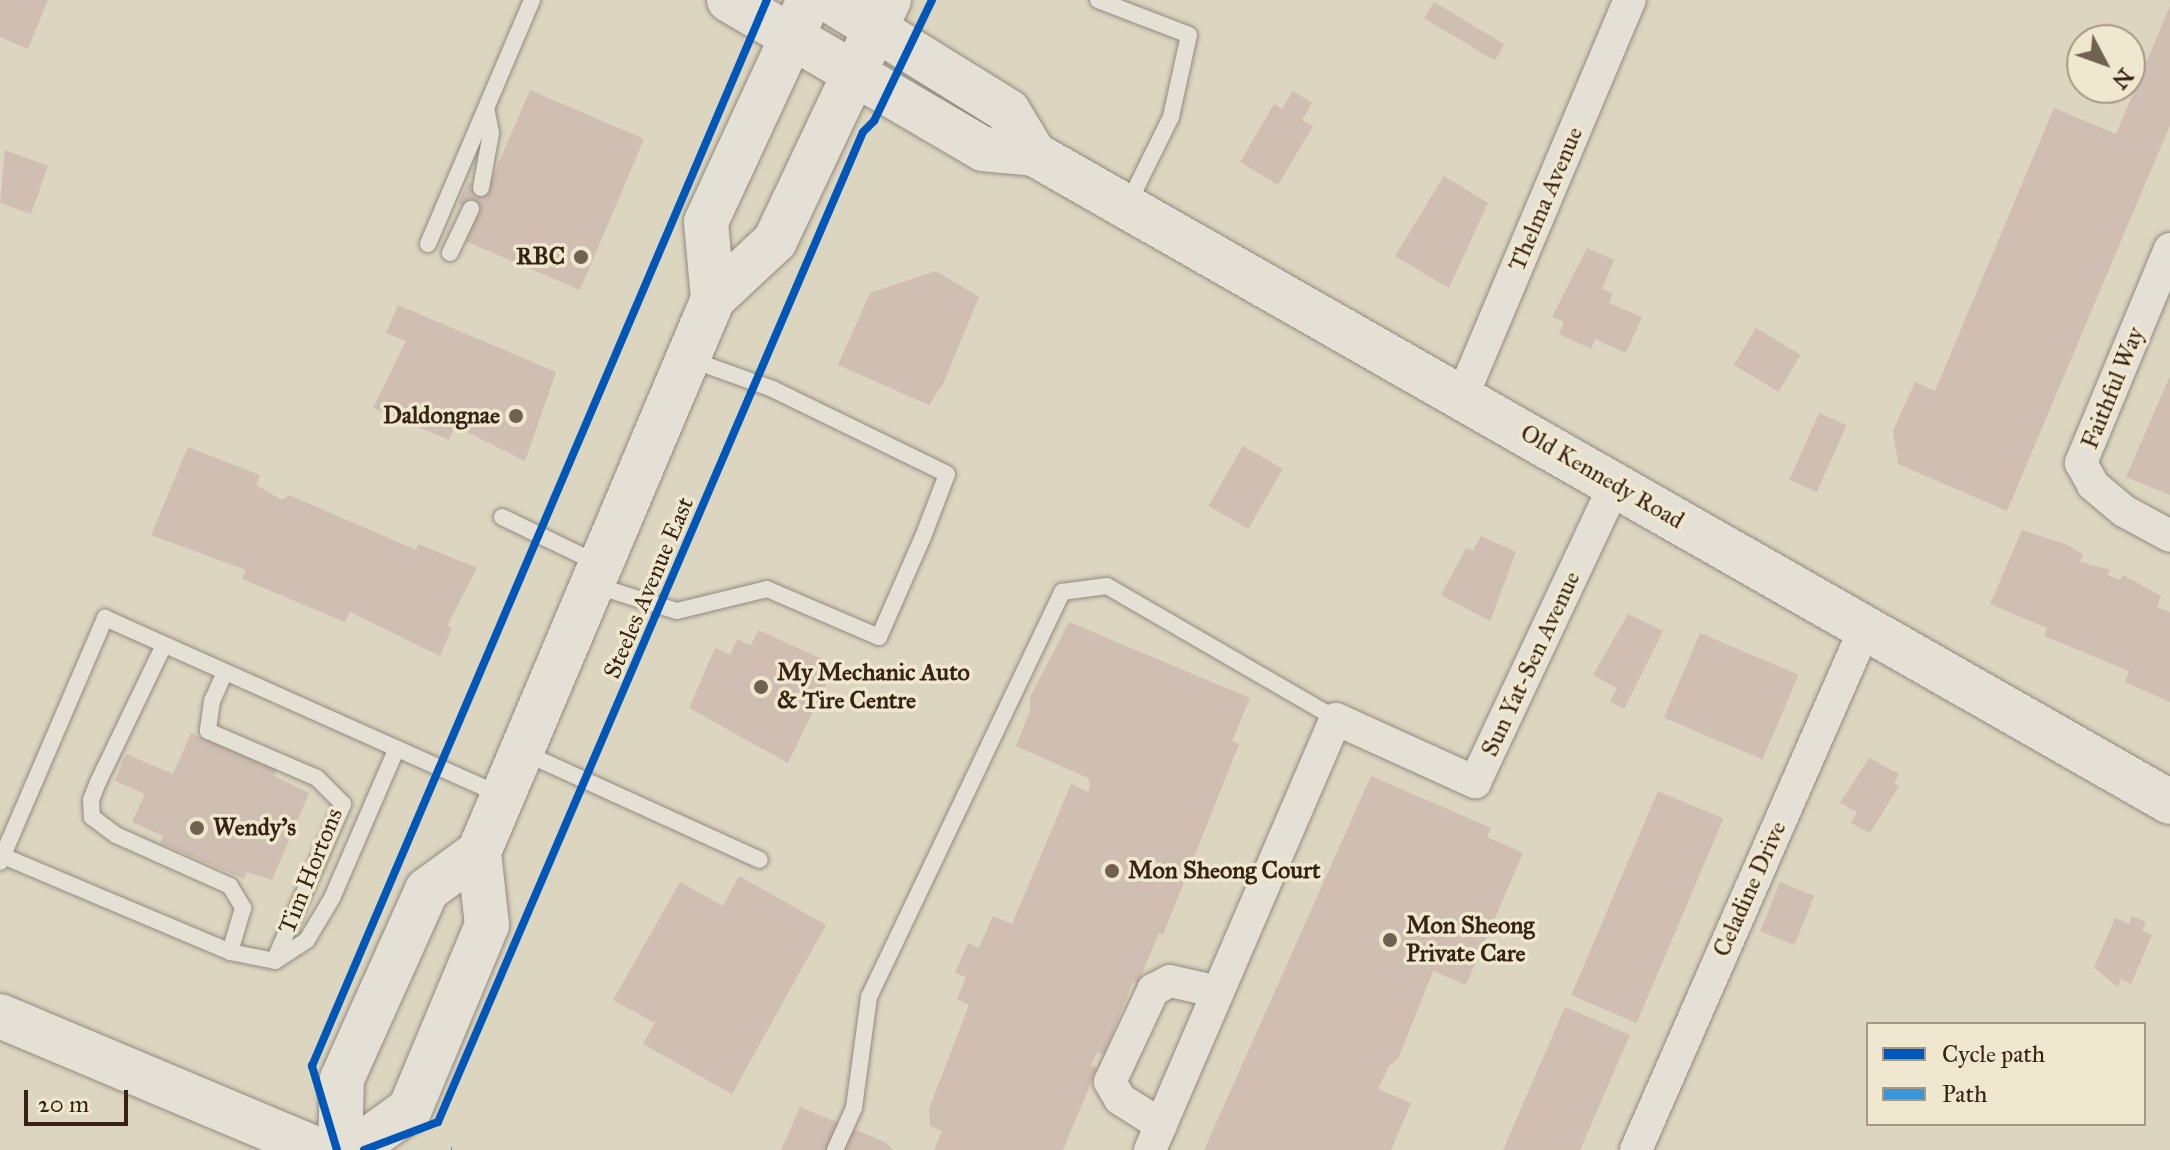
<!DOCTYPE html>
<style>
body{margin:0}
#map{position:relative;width:2170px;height:1150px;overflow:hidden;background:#dcd5c0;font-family:"IM FELL Great Primer",serif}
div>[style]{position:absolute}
.building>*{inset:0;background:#cfbeb1;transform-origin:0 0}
.roads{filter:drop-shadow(0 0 2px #928b7e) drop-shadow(0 0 2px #928b7e)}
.lane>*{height:16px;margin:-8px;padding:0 8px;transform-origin:8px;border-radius:8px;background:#e4e0d5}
.street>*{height:32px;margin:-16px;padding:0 16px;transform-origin:16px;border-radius:16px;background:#e4e0d5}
.secondary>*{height:44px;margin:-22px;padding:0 22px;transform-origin:22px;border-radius:22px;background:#e4e0d5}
.quiet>*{height:6px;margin-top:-3px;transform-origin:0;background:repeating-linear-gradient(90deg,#3e95d3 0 12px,transparent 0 18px)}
.cycleway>*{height:8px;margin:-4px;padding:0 4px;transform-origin:4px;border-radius:4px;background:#0057b8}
.dots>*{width:22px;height:22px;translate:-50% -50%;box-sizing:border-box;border:4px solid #f0e8ce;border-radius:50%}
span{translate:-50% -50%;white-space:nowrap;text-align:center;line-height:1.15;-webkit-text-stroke:7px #f0e8ce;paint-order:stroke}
.street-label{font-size:24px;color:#372213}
.poi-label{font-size:24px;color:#372213;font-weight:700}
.right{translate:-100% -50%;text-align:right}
.left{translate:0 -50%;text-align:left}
.legend{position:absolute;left:1866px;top:1022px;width:280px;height:104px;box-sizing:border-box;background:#f0e8ce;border:2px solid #a69983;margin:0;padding:10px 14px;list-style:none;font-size:24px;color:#372213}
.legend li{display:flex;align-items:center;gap:16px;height:40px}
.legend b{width:40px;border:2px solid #a69983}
.north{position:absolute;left:2066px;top:24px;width:80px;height:80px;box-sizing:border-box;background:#f0e8ce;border:2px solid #a69983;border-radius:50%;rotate:131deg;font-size:22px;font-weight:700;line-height:32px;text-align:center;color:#372213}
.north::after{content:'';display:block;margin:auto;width:28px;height:36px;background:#716150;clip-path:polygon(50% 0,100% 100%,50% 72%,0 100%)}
.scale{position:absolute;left:24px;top:1090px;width:104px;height:36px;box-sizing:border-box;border:4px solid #372213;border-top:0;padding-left:10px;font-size:24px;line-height:28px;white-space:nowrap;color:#372213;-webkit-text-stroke:6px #f0e8ce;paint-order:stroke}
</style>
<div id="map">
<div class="building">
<div style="clip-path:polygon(0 0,48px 0,28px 49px,0 37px)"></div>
<div style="left:1434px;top:2px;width:82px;height:19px;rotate:31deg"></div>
<div style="clip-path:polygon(2170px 6px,2170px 125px,2007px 511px,1898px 464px,1893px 431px,1915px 382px,1935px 391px,2054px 108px,2116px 134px)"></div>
<div style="clip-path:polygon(530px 90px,644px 139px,580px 290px,465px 241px,477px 212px,458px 204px,468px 182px,487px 190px)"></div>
<div style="clip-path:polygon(1293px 91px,1312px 103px,1302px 120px,1313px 126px,1278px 185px,1240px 162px,1274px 104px,1282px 109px)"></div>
<div style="clip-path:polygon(5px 150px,48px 166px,31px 214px,0 203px)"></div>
<div style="clip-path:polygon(1444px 176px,1488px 203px,1449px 288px,1395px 256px)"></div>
<div style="clip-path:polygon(1587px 248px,1614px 260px,1602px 289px,1613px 294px,1609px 303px,1642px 317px,1626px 353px,1595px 339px,1591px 349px,1559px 334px,1564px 322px,1552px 317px)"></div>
<div style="clip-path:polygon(936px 271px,979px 297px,943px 384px,929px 405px,838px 365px,870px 293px)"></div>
<div style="clip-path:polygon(398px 305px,556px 372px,525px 461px,455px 426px,449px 440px,373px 408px,406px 341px,386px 333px)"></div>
<div style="left:1756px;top:328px;width:52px;height:43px;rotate:31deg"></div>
<div style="clip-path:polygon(2170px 376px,2170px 495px,2126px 477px)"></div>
<div style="left:1819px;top:413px;width:30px;height:73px;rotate:24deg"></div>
<div style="left:1243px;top:446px;width:46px;height:69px;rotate:30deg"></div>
<div style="clip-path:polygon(188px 447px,260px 475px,256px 485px,282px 500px,289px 495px,416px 550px,418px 544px,477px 568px,447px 626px,452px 628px,440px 656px,350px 612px,345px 622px,242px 579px,246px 570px,151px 535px)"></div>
<div style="clip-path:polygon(2022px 530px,2068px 545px,2083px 555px,2080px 562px,2110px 570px,2107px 575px,2120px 580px,2123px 575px,2161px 596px,2157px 607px,2170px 612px,2170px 702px,2125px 682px,2129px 671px,2044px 636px,2047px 628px,1990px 604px)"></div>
<div style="clip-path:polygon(1481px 536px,1516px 552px,1490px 621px,1441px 595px,1466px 548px,1473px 551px)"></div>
<div style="clip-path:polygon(1628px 614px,1663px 631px,1624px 709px,1610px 702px,1617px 688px,1593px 675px)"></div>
<div style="clip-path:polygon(1069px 622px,1250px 698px,1232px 741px,1239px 744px,1163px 935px,1159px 933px,1138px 983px,1133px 981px,1104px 1055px,1097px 1052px,1091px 1065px,1097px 1068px,1063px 1150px,934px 1150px,942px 1131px,930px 1126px,929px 1109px,969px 1005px,957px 999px,966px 977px,955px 973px,968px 943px,979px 948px,993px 916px,1012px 924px,1071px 784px,1088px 792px,1090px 785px,1088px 778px,1016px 746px,1030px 711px,1030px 697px)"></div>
<div style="clip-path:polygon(758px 630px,835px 665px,788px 763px,689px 708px,715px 648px,730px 655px,737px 639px,751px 645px)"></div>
<div style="left:1700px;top:633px;width:107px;height:92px;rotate:23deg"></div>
<div style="clip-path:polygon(191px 733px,277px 769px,274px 776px,309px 793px,272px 880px,247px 872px,244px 879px,160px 843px,163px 836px,132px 822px,145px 794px,115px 781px,126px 754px,173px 774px)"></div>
<div style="clip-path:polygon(1869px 758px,1899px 774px,1894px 783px,1899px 786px,1870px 833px,1851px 823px,1857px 812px,1840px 803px)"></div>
<div style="clip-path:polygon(1371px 776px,1491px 828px,1487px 837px,1523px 853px,1466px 985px,1433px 971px,1398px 1059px,1389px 1066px,1378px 1089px,1411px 1103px,1391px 1150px,1204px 1150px)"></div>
<div style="left:1658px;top:791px;width:71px;height:222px;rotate:23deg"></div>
<div style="clip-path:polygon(739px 876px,826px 925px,732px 1094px,643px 1044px,655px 1023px,613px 1000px,680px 882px,723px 906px)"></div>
<div style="left:1780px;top:882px;width:37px;height:53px;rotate:22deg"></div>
<div style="clip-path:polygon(2132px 916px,2146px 922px,2142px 930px,2152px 935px,2131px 984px,2121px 979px,2118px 987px,2094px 968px,2115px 918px,2129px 924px)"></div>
<div style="clip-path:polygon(1565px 1007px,1630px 1035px,1580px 1150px,1503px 1150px)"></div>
<div style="clip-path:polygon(800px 1107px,885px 1142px,893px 1150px,781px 1150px)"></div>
</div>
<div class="roads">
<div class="lane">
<div style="left:1098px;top:0;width:97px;rotate:21deg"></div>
<div style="left:1189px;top:35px;width:84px;rotate:102.4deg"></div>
<div style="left:1171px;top:117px;width:97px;rotate:116.3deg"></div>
<div style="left:481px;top:188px;width:56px;rotate:-79.7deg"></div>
<div style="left:491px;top:133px;width:25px;rotate:-101deg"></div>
<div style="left:428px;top:244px;width:265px;rotate:-66.9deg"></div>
<div style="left:450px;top:253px;width:49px;rotate:-64.5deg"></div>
<div style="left:502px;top:517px;width:106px;rotate:25.8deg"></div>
<div style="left:594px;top:585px;width:87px;rotate:17.4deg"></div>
<div style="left:677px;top:611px;width:93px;rotate:-13.7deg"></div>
<div style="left:767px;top:589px;width:122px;rotate:23.2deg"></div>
<div style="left:879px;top:637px;width:109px;rotate:-66.3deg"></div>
<div style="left:923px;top:537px;width:67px;rotate:-69.1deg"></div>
<div style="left:947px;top:474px;width:194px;rotate:-154deg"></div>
<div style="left:773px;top:389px;width:89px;rotate:-160.3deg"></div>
<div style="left:164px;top:645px;width:152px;rotate:115.7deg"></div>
<div style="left:98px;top:782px;width:19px;rotate:111deg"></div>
<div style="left:91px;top:800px;width:17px;rotate:87deg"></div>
<div style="left:92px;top:817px;width:30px;rotate:37deg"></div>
<div style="left:116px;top:835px;width:125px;rotate:24.1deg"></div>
<div style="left:230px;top:886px;width:26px;rotate:59deg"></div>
<div style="left:243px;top:908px;width:46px;rotate:106.5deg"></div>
<div style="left:225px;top:672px;width:32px;rotate:114deg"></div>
<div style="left:212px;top:701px;width:30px;rotate:98deg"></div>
<div style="left:208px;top:731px;width:119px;rotate:23.3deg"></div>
<div style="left:317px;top:778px;width:37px;rotate:45deg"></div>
<div style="left:343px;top:804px;width:169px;rotate:113.7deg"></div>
<div style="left:523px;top:752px;width:260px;rotate:24.5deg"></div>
<div style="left:3px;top:856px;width:246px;rotate:22.9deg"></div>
<div style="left:230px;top:952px;width:46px;rotate:11.3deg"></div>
<div style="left:275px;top:961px;width:38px;rotate:-33deg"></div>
<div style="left:307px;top:940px;width:49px;rotate:-59.2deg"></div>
<div style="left:332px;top:898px;width:163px;rotate:-66.6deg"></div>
<div style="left:0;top:862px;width:266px;rotate:-66.7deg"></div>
<div style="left:105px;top:618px;width:434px;rotate:24.1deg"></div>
<div style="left:835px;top:1150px;width:46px;rotate:-65.7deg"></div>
<div style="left:854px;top:1108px;width:112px;rotate:-82.3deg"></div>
<div style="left:869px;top:997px;width:449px;rotate:-64.5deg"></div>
<div style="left:1062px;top:592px;width:45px;rotate:-7.6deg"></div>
<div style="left:1107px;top:586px;width:265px;rotate:30.1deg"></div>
</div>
<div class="street">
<div style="left:2170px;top:249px;width:232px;rotate:112.6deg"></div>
<div style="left:2081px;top:463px;width:25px;rotate:61deg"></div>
<div style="left:2093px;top:485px;width:40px;rotate:40deg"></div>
<div style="left:2124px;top:511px;width:52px;rotate:28.5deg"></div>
<div style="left:1462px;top:397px;width:431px;rotate:-67.1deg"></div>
<div style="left:1161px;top:1125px;width:49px;rotate:-147.6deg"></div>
<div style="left:1120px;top:1099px;width:20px;rotate:-120deg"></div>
<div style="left:1110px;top:1082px;width:102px;rotate:-64.9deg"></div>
<div style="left:1153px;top:990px;width:19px;rotate:-28deg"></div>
<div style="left:1170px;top:981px;width:49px;rotate:12.9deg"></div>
<div style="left:1150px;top:1150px;width:469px;rotate:-66.7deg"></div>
<div style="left:1336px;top:719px;width:153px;rotate:24.4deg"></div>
<div style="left:1475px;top:782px;width:328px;rotate:-64.8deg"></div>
<div style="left:1636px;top:1150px;width:570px;rotate:-66.31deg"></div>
</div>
<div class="secondary">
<div style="left:729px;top:0;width:294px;rotate:30.4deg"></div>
<div style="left:983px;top:149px;width:51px;rotate:5.6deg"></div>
<div style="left:1034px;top:154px;width:1308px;rotate:29.7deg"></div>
<div style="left:829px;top:0;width:211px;rotate:31.8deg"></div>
<div style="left:1008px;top:111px;width:50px;rotate:58.8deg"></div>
<div style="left:713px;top:299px;width:77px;rotate:-95.2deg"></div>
<div style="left:706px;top:222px;width:245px;rotate:-65.1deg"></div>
<div style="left:0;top:1016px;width:345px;rotate:22.8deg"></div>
<div style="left:340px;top:1150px;width:71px;rotate:-88.4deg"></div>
<div style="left:342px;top:1079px;width:207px;rotate:-65.8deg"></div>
<div style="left:427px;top:890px;width:64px;rotate:-36.2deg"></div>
<div style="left:353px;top:1150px;width:70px;rotate:-35.7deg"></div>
<div style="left:410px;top:1109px;width:199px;rotate:-67.3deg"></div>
<div style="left:487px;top:925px;width:73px;rotate:-96.3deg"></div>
<div style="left:479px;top:852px;width:600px;rotate:-67.06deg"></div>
<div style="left:713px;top:299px;width:85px;rotate:-43.1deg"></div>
<div style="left:775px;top:241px;width:267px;rotate:-64.7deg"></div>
</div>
</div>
<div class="quiet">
<div style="left:451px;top:1150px;width:1px"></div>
</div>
<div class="cycleway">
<div style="left:337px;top:1150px;width:88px;rotate:-106.6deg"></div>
<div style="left:312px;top:1066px;width:1159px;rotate:-66.89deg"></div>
<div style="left:364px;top:1150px;width:79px;rotate:-20.7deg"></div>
<div style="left:438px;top:1122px;width:1077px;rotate:-66.77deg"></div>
<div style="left:863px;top:132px;width:16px;rotate:-45deg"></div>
<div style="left:874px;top:121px;width:134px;rotate:-64.4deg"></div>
</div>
<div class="dots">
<div style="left:581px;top:257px;background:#716150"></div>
<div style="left:516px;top:416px;background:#716150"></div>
<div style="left:761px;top:687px;background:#716150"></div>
<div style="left:197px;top:828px;background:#716150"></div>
<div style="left:1112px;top:871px;background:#716150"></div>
<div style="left:1390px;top:940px;background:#716150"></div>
</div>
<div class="street-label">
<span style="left:1546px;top:199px;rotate:-67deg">Thelma Avenue</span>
<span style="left:2113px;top:388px;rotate:-68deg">Faithful Way</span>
<span style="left:1602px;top:477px;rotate:30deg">Old Kennedy Road</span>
<span style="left:649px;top:588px;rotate:-67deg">Steeles Avenue East</span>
<span style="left:1531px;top:664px;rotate:-65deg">Sun Yat-Sen Avenue</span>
<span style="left:311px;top:871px;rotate:-68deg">Tim Hortons</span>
<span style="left:1750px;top:889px;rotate:-66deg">Celadine Drive</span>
</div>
<div class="poi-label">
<span class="right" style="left:565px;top:257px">RBC</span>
<span class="right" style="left:500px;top:416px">Daldongnae</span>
<span class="left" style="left:777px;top:687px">My Mechanic Auto<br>&amp; Tire Centre</span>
<span class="left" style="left:213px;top:828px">Wendy's</span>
<span class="left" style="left:1128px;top:871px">Mon Sheong Court</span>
<span class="left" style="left:1406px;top:940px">Mon Sheong<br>Private Care</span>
</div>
<ul class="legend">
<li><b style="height:10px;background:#0057b8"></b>Cycle path</li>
<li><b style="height:10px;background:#3e95d3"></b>Path</li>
</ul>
<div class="north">N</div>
<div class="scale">20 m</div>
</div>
